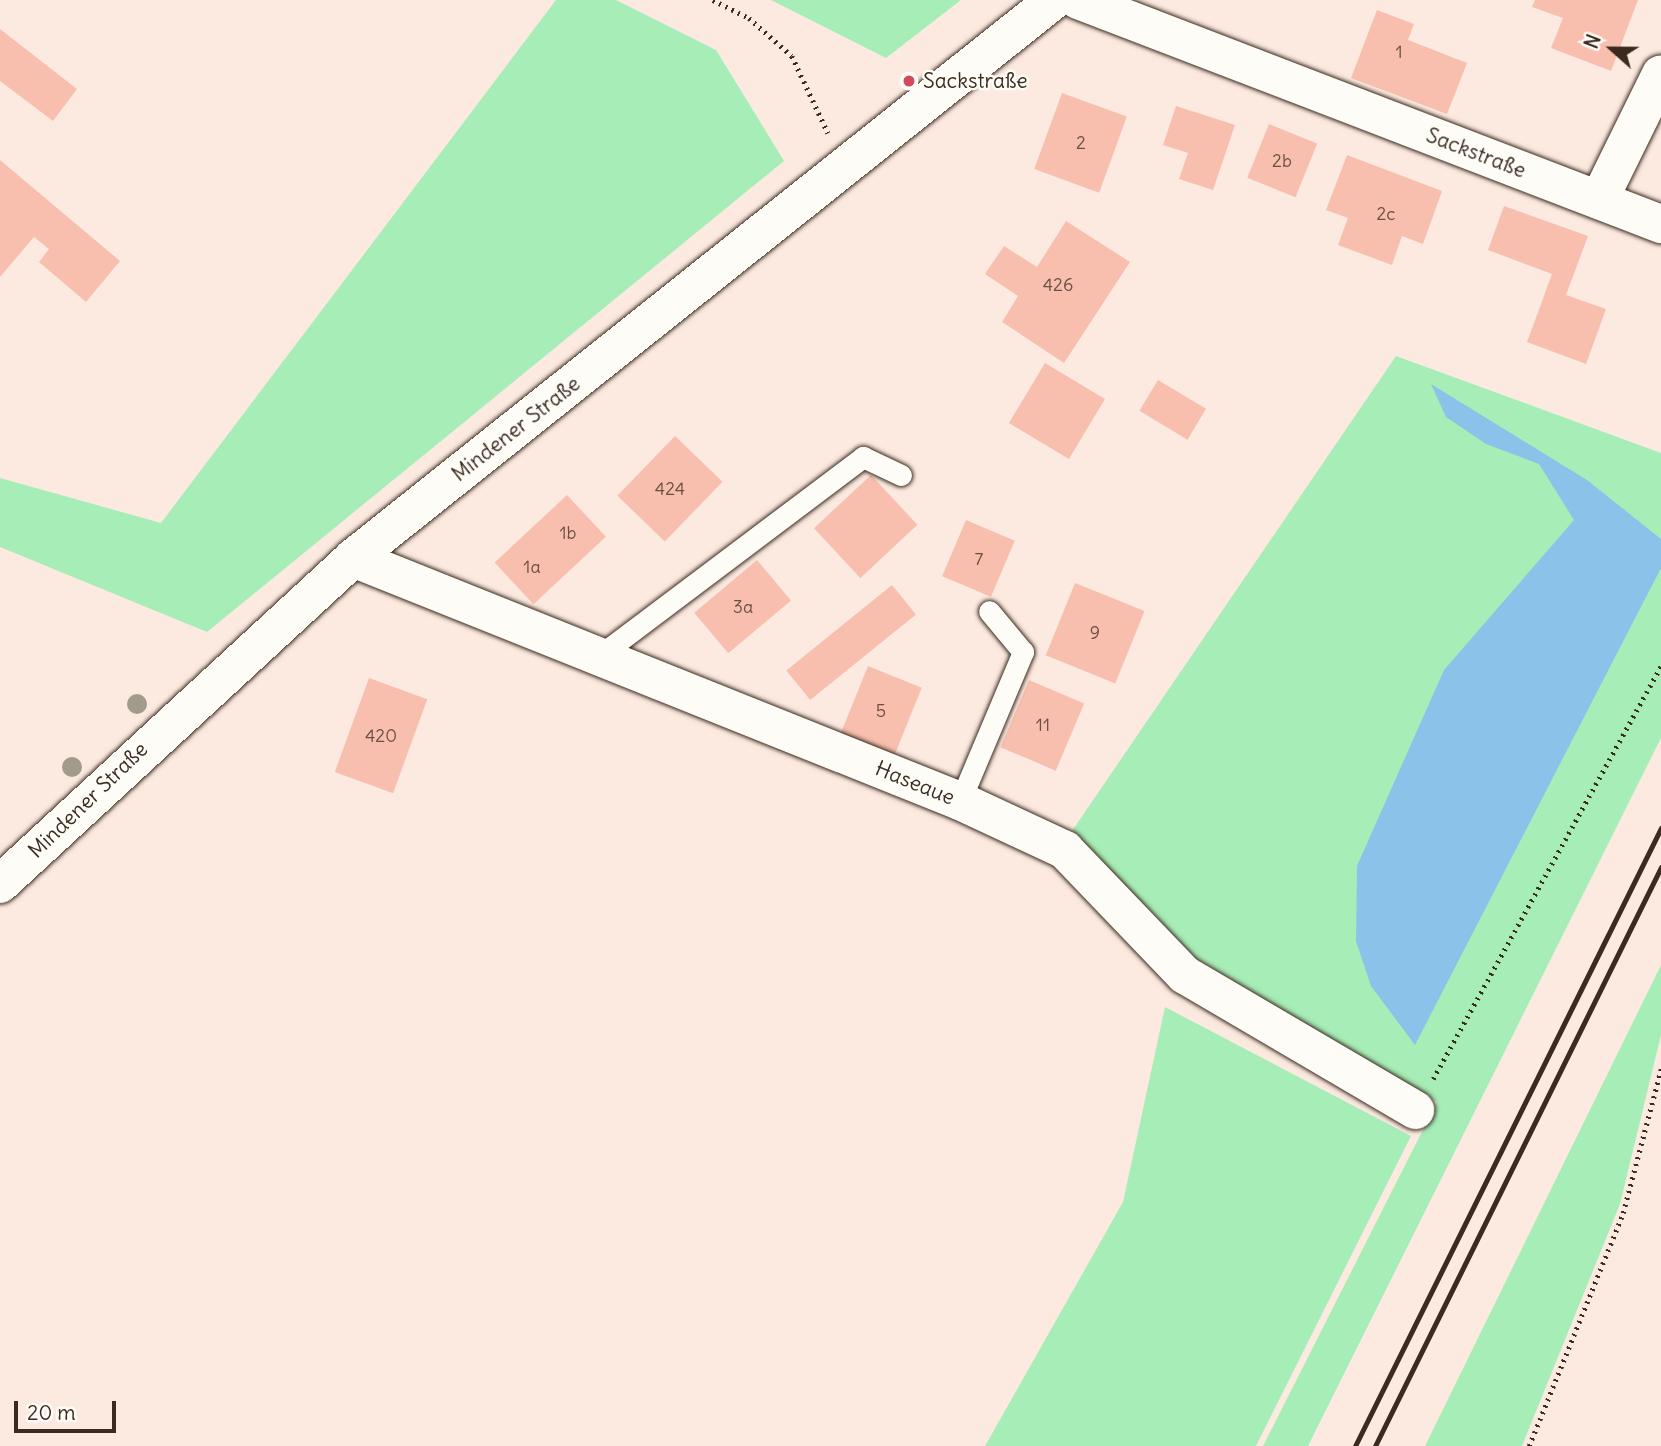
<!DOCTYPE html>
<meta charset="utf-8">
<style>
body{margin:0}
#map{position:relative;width:1661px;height:1446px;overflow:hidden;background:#fceae1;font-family:Delius,sans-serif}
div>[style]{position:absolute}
.green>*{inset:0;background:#a7edb8}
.water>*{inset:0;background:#8bc2e9}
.building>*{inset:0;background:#f8bfae;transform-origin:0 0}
.path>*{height:4.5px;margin-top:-2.25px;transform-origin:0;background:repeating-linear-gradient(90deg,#3b2a1e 0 2px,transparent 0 7px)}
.roads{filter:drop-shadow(0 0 2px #3b2a1e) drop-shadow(0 0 2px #3b2a1e)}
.service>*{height:21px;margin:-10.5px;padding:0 10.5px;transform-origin:10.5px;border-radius:10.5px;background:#fdfcf7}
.minor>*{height:38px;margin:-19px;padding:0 19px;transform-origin:19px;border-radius:19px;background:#fdfcf7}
.secondary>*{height:38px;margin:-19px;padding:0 19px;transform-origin:19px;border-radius:19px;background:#fdfcf7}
.rail>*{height:5px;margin:-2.5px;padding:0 2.5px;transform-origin:2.5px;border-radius:2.5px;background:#3b2a1e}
.trees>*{width:20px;height:20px;margin:-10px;border-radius:50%;background:#a19b8b}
.dots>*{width:19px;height:19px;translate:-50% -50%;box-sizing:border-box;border:4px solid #fdfcf7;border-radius:50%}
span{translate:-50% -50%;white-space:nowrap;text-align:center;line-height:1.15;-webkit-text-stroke:5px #fdfcf7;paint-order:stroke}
.number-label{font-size:18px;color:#6a4f42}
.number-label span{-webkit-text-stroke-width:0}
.poi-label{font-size:21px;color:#3b2a1e}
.left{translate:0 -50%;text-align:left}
.street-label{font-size:21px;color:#3b2a1e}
.north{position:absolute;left:1577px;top:14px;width:70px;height:70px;-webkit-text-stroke:5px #fdfcf7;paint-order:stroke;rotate:291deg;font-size:19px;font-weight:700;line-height:28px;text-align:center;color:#3b2a1e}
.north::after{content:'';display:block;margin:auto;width:24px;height:32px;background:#3b2a1e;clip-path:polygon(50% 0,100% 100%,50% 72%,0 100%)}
.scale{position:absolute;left:14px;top:1401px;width:102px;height:32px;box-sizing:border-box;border:4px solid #3b2a1e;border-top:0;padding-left:9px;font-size:21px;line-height:24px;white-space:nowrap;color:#3b2a1e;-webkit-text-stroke:5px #fdfcf7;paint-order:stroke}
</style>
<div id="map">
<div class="green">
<div style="clip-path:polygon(556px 0,616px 0,716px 50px,784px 161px,207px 632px,0 547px,0 478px,161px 523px)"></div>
<div style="clip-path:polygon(771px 0,961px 0,886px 58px)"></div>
<div style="clip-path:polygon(1396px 356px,1661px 453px,1661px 738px,1308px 1446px,1263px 1446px,1437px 1102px,1197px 959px,1072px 831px)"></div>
<div style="clip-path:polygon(1661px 965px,1661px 1035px,1620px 1204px,1522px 1446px,1425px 1446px)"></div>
<div style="clip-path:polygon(1165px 1007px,1411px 1136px,1256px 1446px,985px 1446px,1123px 1202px)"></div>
</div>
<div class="water">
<div style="clip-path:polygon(1431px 384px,1587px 480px,1661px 539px,1661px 568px,1415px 1045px,1371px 986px,1356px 941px,1357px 866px,1444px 670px,1574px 520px,1539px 464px,1486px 444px,1446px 417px)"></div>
</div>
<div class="building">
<div style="clip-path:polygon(1535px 0,1638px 0,1611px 71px,1551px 48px,1563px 18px,1532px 7px)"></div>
<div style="clip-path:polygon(1377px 10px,1414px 24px,1408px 40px,1467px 63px,1447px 114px,1351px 78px)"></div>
<div style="clip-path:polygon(0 29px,77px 89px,53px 121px,0 81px)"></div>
<div style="left:1062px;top:93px;width:69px;height:81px;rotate:20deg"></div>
<div style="clip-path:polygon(1176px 106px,1235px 125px,1213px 190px,1179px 179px,1188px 153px,1163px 145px)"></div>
<div style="left:1269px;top:124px;width:52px;height:58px;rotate:22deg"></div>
<div style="clip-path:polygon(1347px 155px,1442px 191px,1423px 244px,1402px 236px,1392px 265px,1338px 245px,1348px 218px,1326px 210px)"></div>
<div style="clip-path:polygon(0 160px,120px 261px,86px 302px,39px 262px,49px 249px,34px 237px,0 277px)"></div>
<div style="clip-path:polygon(1504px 206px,1588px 236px,1566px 295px,1606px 309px,1586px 364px,1527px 342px,1552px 274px,1488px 250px)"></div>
<div style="clip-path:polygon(1066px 221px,1130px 262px,1064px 363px,1002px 322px,1018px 296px,985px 274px,1004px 246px,1037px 267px)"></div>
<div style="left:1045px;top:363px;width:70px;height:70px;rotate:31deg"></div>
<div style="left:1158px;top:380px;width:56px;height:36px;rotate:31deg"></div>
<div style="left:675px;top:436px;width:66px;height:83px;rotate:44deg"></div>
<div style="left:871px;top:475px;width:68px;height:78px;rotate:47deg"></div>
<div style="left:567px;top:495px;width:57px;height:99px;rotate:47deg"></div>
<div style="left:966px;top:520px;width:53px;height:61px;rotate:23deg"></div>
<div style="left:757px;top:560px;width:53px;height:82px;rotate:50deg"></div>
<div style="left:1075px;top:583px;width:75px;height:78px;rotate:22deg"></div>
<div style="left:892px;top:585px;width:38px;height:136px;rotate:51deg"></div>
<div style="left:868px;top:666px;width:58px;height:75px;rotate:22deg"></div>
<div style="left:369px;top:678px;width:62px;height:100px;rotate:20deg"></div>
<div style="left:1029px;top:680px;width:60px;height:73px;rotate:23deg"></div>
</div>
<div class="path">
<div style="left:713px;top:0;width:40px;rotate:26.6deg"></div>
<div style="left:749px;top:18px;width:57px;rotate:41.5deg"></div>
<div style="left:792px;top:56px;width:85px;rotate:64.9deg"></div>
<div style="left:1433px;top:1079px;width:472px;rotate:-61.1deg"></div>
<div style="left:1529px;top:1446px;width:251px;rotate:-68deg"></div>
<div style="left:1623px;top:1213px;width:149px;rotate:-75.2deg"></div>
</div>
<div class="roads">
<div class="service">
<div style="left:599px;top:656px;width:331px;rotate:-37deg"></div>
<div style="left:863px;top:457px;width:42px;rotate:25.3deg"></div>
<div style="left:960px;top:801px;width:162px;rotate:-67.1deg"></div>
<div style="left:1023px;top:652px;width:53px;rotate:-129.7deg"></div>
</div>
<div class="minor">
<div style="left:1078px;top:0;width:625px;rotate:21.02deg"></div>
<div style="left:1599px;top:200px;width:140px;rotate:-63.8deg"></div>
<div style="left:353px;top:558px;width:654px;rotate:21.82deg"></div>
<div style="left:960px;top:801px;width:116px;rotate:25deg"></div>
<div style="left:1065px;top:850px;width:173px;rotate:46.2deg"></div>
<div style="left:1185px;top:975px;width:267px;rotate:30.4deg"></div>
</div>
<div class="secondary">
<div style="left:0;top:884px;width:481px;rotate:-42.7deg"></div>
<div style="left:353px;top:558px;width:896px;rotate:-38.52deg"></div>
</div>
</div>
<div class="rail">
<div style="left:1355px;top:1446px;width:690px;rotate:-63.66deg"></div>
<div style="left:1375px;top:1446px;width:646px;rotate:-63.71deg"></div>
</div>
<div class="trees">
<div style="left:137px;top:704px"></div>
<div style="left:72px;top:767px"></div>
</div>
<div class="dots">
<div style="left:909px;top:81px;background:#d1495b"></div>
</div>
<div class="number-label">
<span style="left:1399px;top:52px">1</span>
<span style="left:1081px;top:143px">2</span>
<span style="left:1282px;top:161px">2b</span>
<span style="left:1386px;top:214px">2c</span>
<span style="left:1058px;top:285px">426</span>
<span style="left:670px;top:489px">424</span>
<span style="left:568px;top:533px">1b</span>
<span style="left:979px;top:559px">7</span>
<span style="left:532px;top:567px">1a</span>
<span style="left:743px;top:607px">3a</span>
<span style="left:1095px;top:633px">9</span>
<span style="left:881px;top:711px">5</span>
<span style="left:1043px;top:725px">11</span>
<span style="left:381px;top:736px">420</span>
</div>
<div class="poi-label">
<span class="left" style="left:923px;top:81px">Sackstraße</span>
</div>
<div class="street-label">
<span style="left:1476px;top:153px;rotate:21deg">Sackstraße</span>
<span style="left:516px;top:429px;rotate:-38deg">Mindener Straße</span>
<span style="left:915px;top:783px;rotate:22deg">Haseaue</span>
<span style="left:88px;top:800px;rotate:-44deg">Mindener Straße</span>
</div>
<div class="north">N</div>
<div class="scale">20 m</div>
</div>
